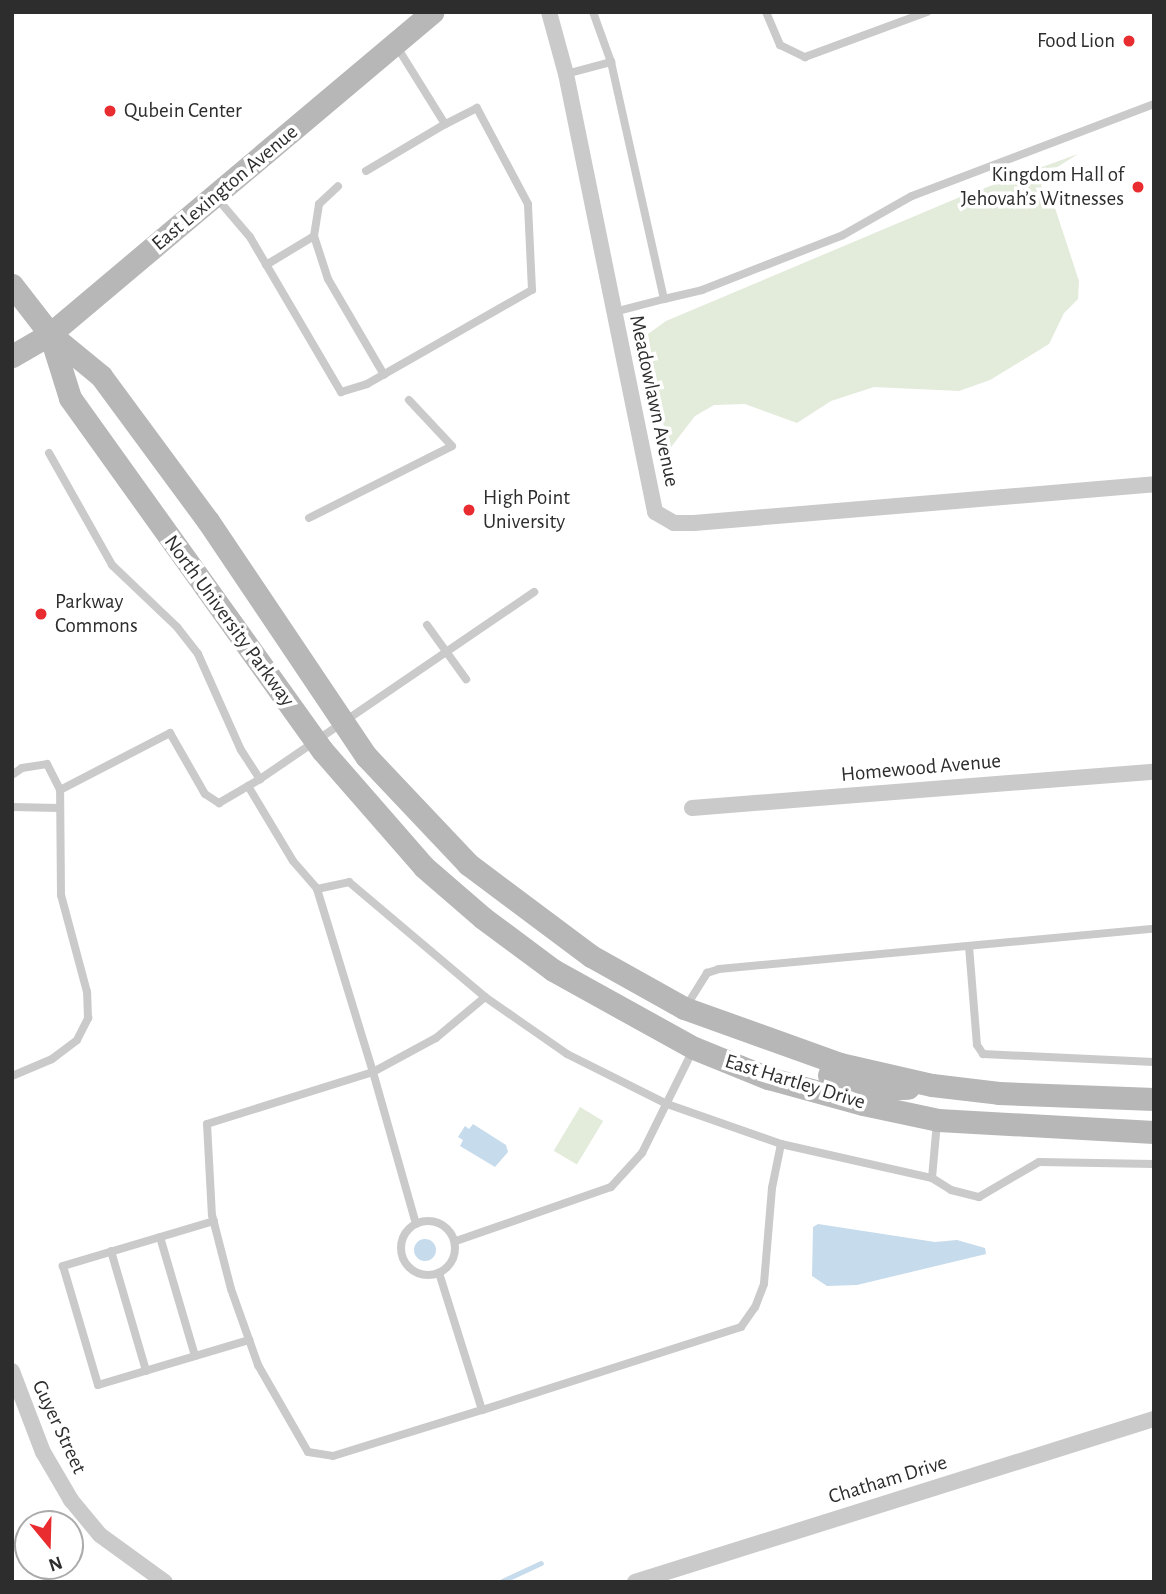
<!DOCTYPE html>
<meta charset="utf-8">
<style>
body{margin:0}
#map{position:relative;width:1166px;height:1594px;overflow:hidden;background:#fff;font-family:"Alegreya Sans",sans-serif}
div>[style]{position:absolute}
.green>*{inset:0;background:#e3ebdb;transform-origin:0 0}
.water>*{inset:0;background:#c6dbec}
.round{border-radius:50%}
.stream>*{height:5px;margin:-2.5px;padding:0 2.5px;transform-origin:2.5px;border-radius:2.5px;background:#c6dbec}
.service>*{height:8px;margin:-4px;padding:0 4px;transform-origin:4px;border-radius:4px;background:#cacaca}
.service>.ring{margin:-4px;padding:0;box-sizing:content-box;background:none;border:8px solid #cacaca;border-radius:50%}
.minor>*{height:16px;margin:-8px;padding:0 8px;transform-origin:8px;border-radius:8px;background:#cacaca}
.secondary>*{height:23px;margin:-11.5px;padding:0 11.5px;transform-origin:11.5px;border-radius:11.5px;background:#b7b7b7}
.dots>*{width:19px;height:19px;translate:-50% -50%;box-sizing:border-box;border:4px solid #fff;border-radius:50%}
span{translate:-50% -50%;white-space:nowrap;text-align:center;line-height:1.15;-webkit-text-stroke:7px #fff;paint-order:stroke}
.poi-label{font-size:21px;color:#2d2d2d}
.right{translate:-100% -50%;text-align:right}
.left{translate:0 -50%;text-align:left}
.street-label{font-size:21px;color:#2d2d2d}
.frame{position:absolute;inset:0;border:14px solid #2d2d2d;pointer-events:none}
.north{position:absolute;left:14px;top:1510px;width:70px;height:70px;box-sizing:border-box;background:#fff;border:2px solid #ababab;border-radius:50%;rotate:161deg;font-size:19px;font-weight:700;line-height:28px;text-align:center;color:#2d2d2d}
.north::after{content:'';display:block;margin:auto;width:24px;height:32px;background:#e82c30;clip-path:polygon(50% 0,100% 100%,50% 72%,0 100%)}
</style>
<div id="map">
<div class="green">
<div style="clip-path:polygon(1078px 154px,1043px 176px,1041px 186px,1055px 208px,1079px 281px,1078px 299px,1064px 313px,1049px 344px,990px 380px,959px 391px,874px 387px,831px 401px,797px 423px,745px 404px,714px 405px,695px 416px,668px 451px,648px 334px,666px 321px,960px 197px)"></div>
<div style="left:580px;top:1107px;width:27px;height:51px;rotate:31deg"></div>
</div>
<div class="water">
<div style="clip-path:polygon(473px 1124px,506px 1145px,508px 1152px,495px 1167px,460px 1146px,463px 1140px,458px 1137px,465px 1126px,469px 1129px)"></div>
<div style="clip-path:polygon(818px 1224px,935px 1242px,957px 1240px,985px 1248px,986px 1254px,857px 1285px,827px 1286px,812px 1276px,813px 1227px)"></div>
<div class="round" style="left:414px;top:1239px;width:22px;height:22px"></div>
</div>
<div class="stream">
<div style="left:500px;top:1582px;width:45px;rotate:-24.9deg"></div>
</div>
<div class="service">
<div style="left:593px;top:12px;width:53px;rotate:70.2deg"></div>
<div style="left:611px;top:62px;width:243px;rotate:77.4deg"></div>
<div style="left:664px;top:299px;width:52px;rotate:165.4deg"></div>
<div style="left:766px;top:12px;width:36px;rotate:67deg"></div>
<div style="left:780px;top:45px;width:28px;rotate:26deg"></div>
<div style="left:805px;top:57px;width:130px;rotate:-20.2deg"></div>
<div style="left:566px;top:74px;width:47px;rotate:-14.9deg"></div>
<div style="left:366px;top:171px;width:92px;rotate:-30.7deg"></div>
<div style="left:215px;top:196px;width:54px;rotate:49.5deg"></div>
<div style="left:250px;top:237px;width:180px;rotate:59.6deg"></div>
<div style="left:341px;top:392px;width:27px;rotate:-17deg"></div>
<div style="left:367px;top:384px;width:190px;rotate:-29.7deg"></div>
<div style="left:532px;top:290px;width:86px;rotate:-92.7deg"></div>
<div style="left:528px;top:204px;width:109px;rotate:-118deg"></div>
<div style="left:477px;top:108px;width:36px;rotate:153deg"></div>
<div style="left:445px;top:124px;width:91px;rotate:-121.9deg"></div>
<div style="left:314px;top:236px;width:45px;rotate:72deg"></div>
<div style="left:328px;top:279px;width:111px;rotate:59.7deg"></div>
<div style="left:266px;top:265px;width:56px;rotate:-31.1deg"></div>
<div style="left:314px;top:236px;width:32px;rotate:-81deg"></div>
<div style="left:319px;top:204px;width:26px;rotate:-43deg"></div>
<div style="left:664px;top:299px;width:39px;rotate:-13deg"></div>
<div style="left:702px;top:290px;width:151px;rotate:-21.3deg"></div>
<div style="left:843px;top:235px;width:79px;rotate:-29.5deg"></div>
<div style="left:912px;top:196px;width:259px;rotate:-20.8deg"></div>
<div style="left:49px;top:453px;width:129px;rotate:60.6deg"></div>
<div style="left:112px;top:565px;width:90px;rotate:43.6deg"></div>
<div style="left:177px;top:627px;width:34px;rotate:52deg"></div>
<div style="left:198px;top:654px;width:105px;rotate:65.9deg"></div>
<div style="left:241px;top:750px;width:35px;rotate:57deg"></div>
<div style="left:260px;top:779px;width:332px;rotate:-34.3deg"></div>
<div style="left:309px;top:518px;width:160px;rotate:-26.7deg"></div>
<div style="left:452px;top:446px;width:63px;rotate:-133.1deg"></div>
<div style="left:427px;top:625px;width:67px;rotate:54.2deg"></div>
<div style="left:12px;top:775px;width:12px;rotate:-35deg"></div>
<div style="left:22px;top:768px;width:25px;rotate:-9deg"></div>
<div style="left:47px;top:764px;width:29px;rotate:63deg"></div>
<div style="left:248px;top:786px;width:87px;rotate:59deg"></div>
<div style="left:293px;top:861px;width:37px;rotate:49deg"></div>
<div style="left:317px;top:889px;width:191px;rotate:73deg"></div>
<div style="left:373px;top:1072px;width:72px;rotate:-28.4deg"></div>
<div style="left:436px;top:1038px;width:64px;rotate:-39.9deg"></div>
<div style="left:12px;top:807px;width:47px;rotate:1.2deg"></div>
<div style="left:317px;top:889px;width:33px;rotate:-12deg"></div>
<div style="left:349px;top:882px;width:178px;rotate:40.2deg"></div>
<div style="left:485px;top:997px;width:100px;rotate:34.8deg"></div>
<div style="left:567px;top:1054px;width:112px;rotate:26.6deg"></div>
<div style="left:667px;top:1104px;width:121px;rotate:19.3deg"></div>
<div style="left:781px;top:1144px;width:45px;rotate:101.6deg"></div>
<div style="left:772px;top:1188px;width:96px;rotate:94.8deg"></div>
<div style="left:764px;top:1284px;width:25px;rotate:111deg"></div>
<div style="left:755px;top:1307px;width:24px;rotate:125deg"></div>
<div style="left:741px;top:1327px;width:272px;rotate:162.2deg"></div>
<div style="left:482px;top:1410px;width:144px;rotate:-107.4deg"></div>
<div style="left:969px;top:946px;width:99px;rotate:85.4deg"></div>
<div style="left:977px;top:1045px;width:11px;rotate:56deg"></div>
<div style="left:983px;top:1054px;width:171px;rotate:2.7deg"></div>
<div style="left:687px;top:1005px;width:38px;rotate:-58deg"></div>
<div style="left:707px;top:973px;width:13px;rotate:-18deg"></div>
<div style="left:719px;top:969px;width:437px;rotate:-5.3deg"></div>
<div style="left:12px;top:1076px;width:43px;rotate:-23deg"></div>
<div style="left:52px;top:1059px;width:31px;rotate:-37deg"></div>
<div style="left:77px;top:1040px;width:25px;rotate:-63deg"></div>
<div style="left:88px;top:1018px;width:26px;rotate:-92deg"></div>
<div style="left:87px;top:992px;width:100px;rotate:-105deg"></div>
<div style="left:61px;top:895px;width:105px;rotate:-90.5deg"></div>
<div style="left:60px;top:790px;width:124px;rotate:-27.4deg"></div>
<div style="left:170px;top:733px;width:70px;rotate:60.2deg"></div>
<div style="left:205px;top:794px;width:17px;rotate:33deg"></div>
<div style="left:219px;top:803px;width:48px;rotate:-30.3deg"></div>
<div style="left:781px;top:1144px;width:155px;rotate:12.7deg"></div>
<div style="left:932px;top:1178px;width:56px;rotate:-84.9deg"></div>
<div style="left:932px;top:1178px;width:22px;rotate:32deg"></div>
<div style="left:951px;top:1190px;width:29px;rotate:14deg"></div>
<div style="left:979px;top:1197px;width:69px;rotate:-30.3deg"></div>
<div style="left:1039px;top:1162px;width:115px;rotate:1deg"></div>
<div style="left:214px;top:1221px;width:158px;rotate:163.4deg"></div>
<div style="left:63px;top:1266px;width:124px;rotate:73.6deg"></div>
<div style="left:98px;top:1385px;width:158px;rotate:-16.6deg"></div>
<div class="ring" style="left:401px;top:1221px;width:46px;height:46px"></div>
<div style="left:416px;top:1224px;width:158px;rotate:-105.8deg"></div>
<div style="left:373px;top:1072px;width:174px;rotate:162.6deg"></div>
<div style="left:207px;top:1124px;width:91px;rotate:86.9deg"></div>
<div style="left:212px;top:1215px;width:76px;rotate:75.6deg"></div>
<div style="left:231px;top:1289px;width:81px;rotate:70.4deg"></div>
<div style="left:258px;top:1365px;width:100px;rotate:60.1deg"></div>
<div style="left:308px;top:1452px;width:25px;rotate:9deg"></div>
<div style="left:333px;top:1456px;width:156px;rotate:-17.2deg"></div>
<div style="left:160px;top:1237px;width:124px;rotate:73.6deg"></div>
<div style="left:456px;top:1241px;width:164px;rotate:-19.2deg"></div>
<div style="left:611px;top:1187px;width:46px;rotate:-47.6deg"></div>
<div style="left:642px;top:1153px;width:115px;rotate:-63.7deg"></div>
<div style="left:111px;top:1251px;width:125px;rotate:73.7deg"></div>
</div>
<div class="minor">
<div style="left:549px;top:12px;width:64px;rotate:74.7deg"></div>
<div style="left:566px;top:74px;width:447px;rotate:78.5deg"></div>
<div style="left:655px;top:512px;width:22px;rotate:30deg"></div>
<div style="left:674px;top:523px;width:20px"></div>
<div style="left:694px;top:523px;width:462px;rotate:-4.8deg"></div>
<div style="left:692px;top:808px;width:463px;rotate:-4.5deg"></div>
<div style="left:12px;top:1371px;width:87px;rotate:69.1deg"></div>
<div style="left:43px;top:1452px;width:56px;rotate:59.7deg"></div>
<div style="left:71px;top:1500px;width:45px;rotate:50.4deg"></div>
<div style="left:100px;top:1535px;width:80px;rotate:35.9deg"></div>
<div style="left:635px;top:1582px;width:544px;rotate:-17.44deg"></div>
</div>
<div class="secondary">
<div style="left:12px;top:285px;width:62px;rotate:52.2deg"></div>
<div style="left:50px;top:334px;width:66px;rotate:39.5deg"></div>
<div style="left:101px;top:376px;width:180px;rotate:53.6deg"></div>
<div style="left:208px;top:521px;width:283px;rotate:56.1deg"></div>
<div style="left:366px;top:756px;width:149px;rotate:46.6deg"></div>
<div style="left:468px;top:864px;width:154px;rotate:36.8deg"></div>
<div style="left:591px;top:956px;width:107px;rotate:29.2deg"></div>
<div style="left:684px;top:1008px;width:166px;rotate:19.7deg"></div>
<div style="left:840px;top:1064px;width:94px;rotate:12.9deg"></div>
<div style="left:932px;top:1085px;width:67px;rotate:6.8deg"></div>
<div style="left:999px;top:1093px;width:155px;rotate:2.2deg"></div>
<div style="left:50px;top:334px;width:67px;rotate:72.6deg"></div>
<div style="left:70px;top:398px;width:433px;rotate:54.4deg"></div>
<div style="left:322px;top:750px;width:155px;rotate:48.9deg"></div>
<div style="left:424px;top:867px;width:78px;rotate:40.8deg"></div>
<div style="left:483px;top:918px;width:87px;rotate:36.6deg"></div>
<div style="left:553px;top:970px;width:161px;rotate:29deg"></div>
<div style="left:694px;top:1048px;width:80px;rotate:22.1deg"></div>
<div style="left:768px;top:1078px;width:98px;rotate:15.3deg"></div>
<div style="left:863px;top:1104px;width:77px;rotate:12deg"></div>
<div style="left:938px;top:1120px;width:216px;rotate:3.2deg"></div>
<div style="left:12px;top:356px;width:44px;rotate:-30.1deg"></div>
<div style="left:50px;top:334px;width:500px;rotate:-40.1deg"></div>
<div style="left:829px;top:1075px;width:46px;rotate:17.7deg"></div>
<div style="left:873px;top:1089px;width:35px;rotate:-2deg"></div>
</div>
<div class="dots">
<div style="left:1129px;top:41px;background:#e82c30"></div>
<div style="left:110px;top:111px;background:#e82c30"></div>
<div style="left:1138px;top:187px;background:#e82c30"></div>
<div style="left:469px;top:510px;background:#e82c30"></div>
<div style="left:41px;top:614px;background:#e82c30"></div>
</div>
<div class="poi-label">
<span class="right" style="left:1115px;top:41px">Food Lion</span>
<span class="left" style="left:124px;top:111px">Qubein Center</span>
<span class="right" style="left:1124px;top:187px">Kingdom Hall of<br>Jehovah’s Witnesses</span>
<span class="left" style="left:483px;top:510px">High Point<br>University</span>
<span class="left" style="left:55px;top:614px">Parkway<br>Commons</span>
</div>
<div class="street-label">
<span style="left:225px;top:188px;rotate:-40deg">East Lexington Avenue</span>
<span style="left:654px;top:401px;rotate:78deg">Meadowlawn Avenue</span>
<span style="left:229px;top:621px;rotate:54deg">North University Parkway</span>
<span style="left:921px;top:768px;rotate:-5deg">Homewood Avenue</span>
<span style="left:795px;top:1082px;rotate:17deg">East Hartley Drive</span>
<span style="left:59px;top:1427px;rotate:65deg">Guyer Street</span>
<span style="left:888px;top:1480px;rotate:-17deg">Chatham Drive</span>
</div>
<div class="frame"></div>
<div class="north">N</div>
</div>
